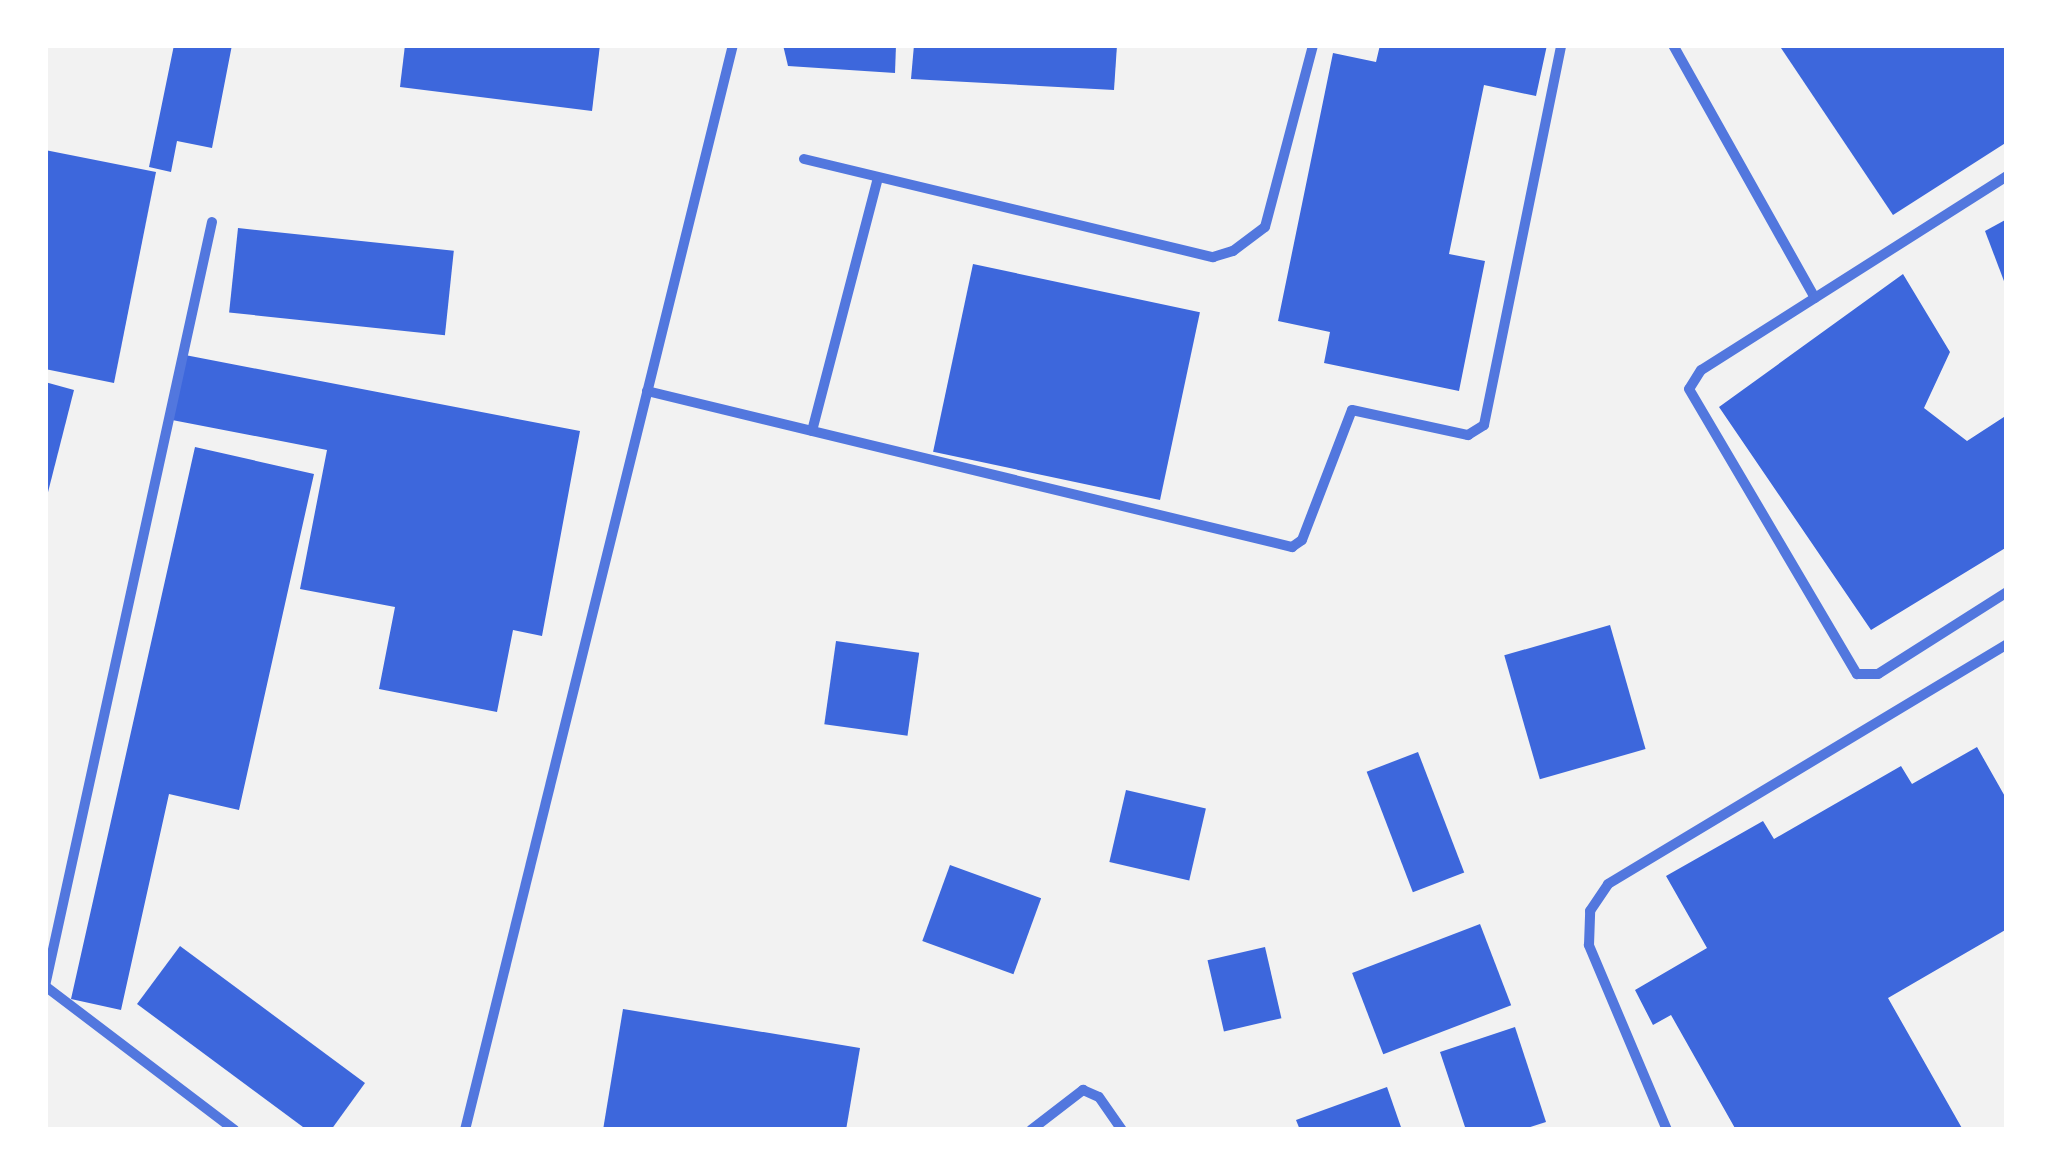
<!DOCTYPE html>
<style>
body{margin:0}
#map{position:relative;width:2052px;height:1175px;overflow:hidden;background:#f2f2f2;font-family:Karla,sans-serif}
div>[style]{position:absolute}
.building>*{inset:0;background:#3d67dc;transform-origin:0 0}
.minor>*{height:10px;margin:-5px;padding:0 5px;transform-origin:5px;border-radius:5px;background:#5277de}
span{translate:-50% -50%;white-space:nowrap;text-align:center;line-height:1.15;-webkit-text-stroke:8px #fff;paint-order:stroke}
.frame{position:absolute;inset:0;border:48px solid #fff;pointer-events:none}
</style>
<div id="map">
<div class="building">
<div style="clip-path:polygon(174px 45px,232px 45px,212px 148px,177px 141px,171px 172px,149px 167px)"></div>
<div style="clip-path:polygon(405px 45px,600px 45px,592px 111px,400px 87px)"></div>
<div style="clip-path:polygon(783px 45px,896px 45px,895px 73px,788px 66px)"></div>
<div style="clip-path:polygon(914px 45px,1117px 45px,1114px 90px,911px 79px)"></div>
<div style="clip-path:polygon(1380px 45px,1547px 45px,1536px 96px,1484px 85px,1449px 254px,1485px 261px,1459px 391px,1324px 363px,1330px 332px,1278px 321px,1333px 53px,1376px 62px)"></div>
<div style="clip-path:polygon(1779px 45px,2007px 45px,2007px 142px,1893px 215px)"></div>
<div style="clip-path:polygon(45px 150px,156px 172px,114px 383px,45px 369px)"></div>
<div style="clip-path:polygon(2007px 219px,2007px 289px,1985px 231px)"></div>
<div style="left:238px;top:228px;width:217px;height:85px;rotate:6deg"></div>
<div style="left:973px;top:264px;width:232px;height:192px;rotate:12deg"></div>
<div style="clip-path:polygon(1903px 274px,1950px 352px,1924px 408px,1967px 441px,2007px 415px,2007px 547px,1871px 630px,1719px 407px)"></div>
<div style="clip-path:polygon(185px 355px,580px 431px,542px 636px,513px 630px,497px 712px,379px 689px,395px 607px,300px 589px,327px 450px,172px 420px)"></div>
<div style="clip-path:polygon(45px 382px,74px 390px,46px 500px,45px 499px)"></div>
<div style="clip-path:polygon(195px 447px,314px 474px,239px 810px,169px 794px,121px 1010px,71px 999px)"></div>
<div style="left:1610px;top:625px;width:129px;height:110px;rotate:74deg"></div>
<div style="left:836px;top:641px;width:84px;height:84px;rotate:8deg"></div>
<div style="clip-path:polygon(1977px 747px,2007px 800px,2007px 929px,1888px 998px,1963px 1130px,1736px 1130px,1671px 1015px,1653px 1025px,1635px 990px,1707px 948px,1666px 876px,1763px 821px,1774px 839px,1901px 766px,1912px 784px)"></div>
<div style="left:1418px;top:752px;width:129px;height:55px;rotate:69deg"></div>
<div style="left:1126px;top:790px;width:82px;height:74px;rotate:13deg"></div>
<div style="left:950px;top:865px;width:97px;height:81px;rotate:20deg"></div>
<div style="left:1480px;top:924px;width:87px;height:137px;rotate:69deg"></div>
<div style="clip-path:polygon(180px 946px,365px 1083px,331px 1130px,307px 1130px,137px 1004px)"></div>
<div style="left:1265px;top:947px;width:73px;height:59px;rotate:77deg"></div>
<div style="clip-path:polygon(623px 1009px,860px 1048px,846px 1130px,603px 1130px)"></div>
<div style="clip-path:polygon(1515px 1027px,1546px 1122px,1521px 1130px,1466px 1130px,1440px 1052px)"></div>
<div style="clip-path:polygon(1387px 1087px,1402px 1130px,1300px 1130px,1296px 1120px)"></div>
</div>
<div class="minor">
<div style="left:1673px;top:45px;width:290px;rotate:60.7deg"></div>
<div style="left:804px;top:159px;width:421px;rotate:13.5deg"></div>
<div style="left:1213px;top:257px;width:21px;rotate:-17deg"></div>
<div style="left:1233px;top:251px;width:40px;rotate:-37deg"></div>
<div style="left:1265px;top:227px;width:188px;rotate:-75.2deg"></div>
<div style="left:2007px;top:176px;width:362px;rotate:147.6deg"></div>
<div style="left:1701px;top:370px;width:22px;rotate:122deg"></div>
<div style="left:1689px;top:389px;width:331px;rotate:59.5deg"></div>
<div style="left:1857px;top:674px;width:21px"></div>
<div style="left:1878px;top:674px;width:153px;rotate:-32.4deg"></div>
<div style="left:647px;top:391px;width:664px;rotate:13.6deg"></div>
<div style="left:1292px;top:547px;width:12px;rotate:-35deg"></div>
<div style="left:1302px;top:540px;width:139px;rotate:-69deg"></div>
<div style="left:1352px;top:410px;width:119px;rotate:12.2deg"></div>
<div style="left:1468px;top:435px;width:19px;rotate:-32deg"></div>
<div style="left:1484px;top:425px;width:388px;rotate:-78.5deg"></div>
<div style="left:812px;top:431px;width:261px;rotate:-75.4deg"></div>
<div style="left:45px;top:986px;width:782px;rotate:-77.67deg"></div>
<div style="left:45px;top:986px;width:238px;rotate:37.2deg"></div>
<div style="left:465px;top:1130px;width:1118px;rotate:-76.13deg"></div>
<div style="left:1031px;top:1130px;width:66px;rotate:-37.6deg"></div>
<div style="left:1083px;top:1090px;width:17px;rotate:24deg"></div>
<div style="left:1099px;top:1097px;width:40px;rotate:55.1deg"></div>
<div style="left:1667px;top:1130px;width:201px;rotate:-112.9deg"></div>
<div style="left:1589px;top:945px;width:34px;rotate:-88deg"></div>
<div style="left:1590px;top:911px;width:32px;rotate:-56deg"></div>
<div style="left:1608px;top:884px;width:466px;rotate:-31deg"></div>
</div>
<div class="frame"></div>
</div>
